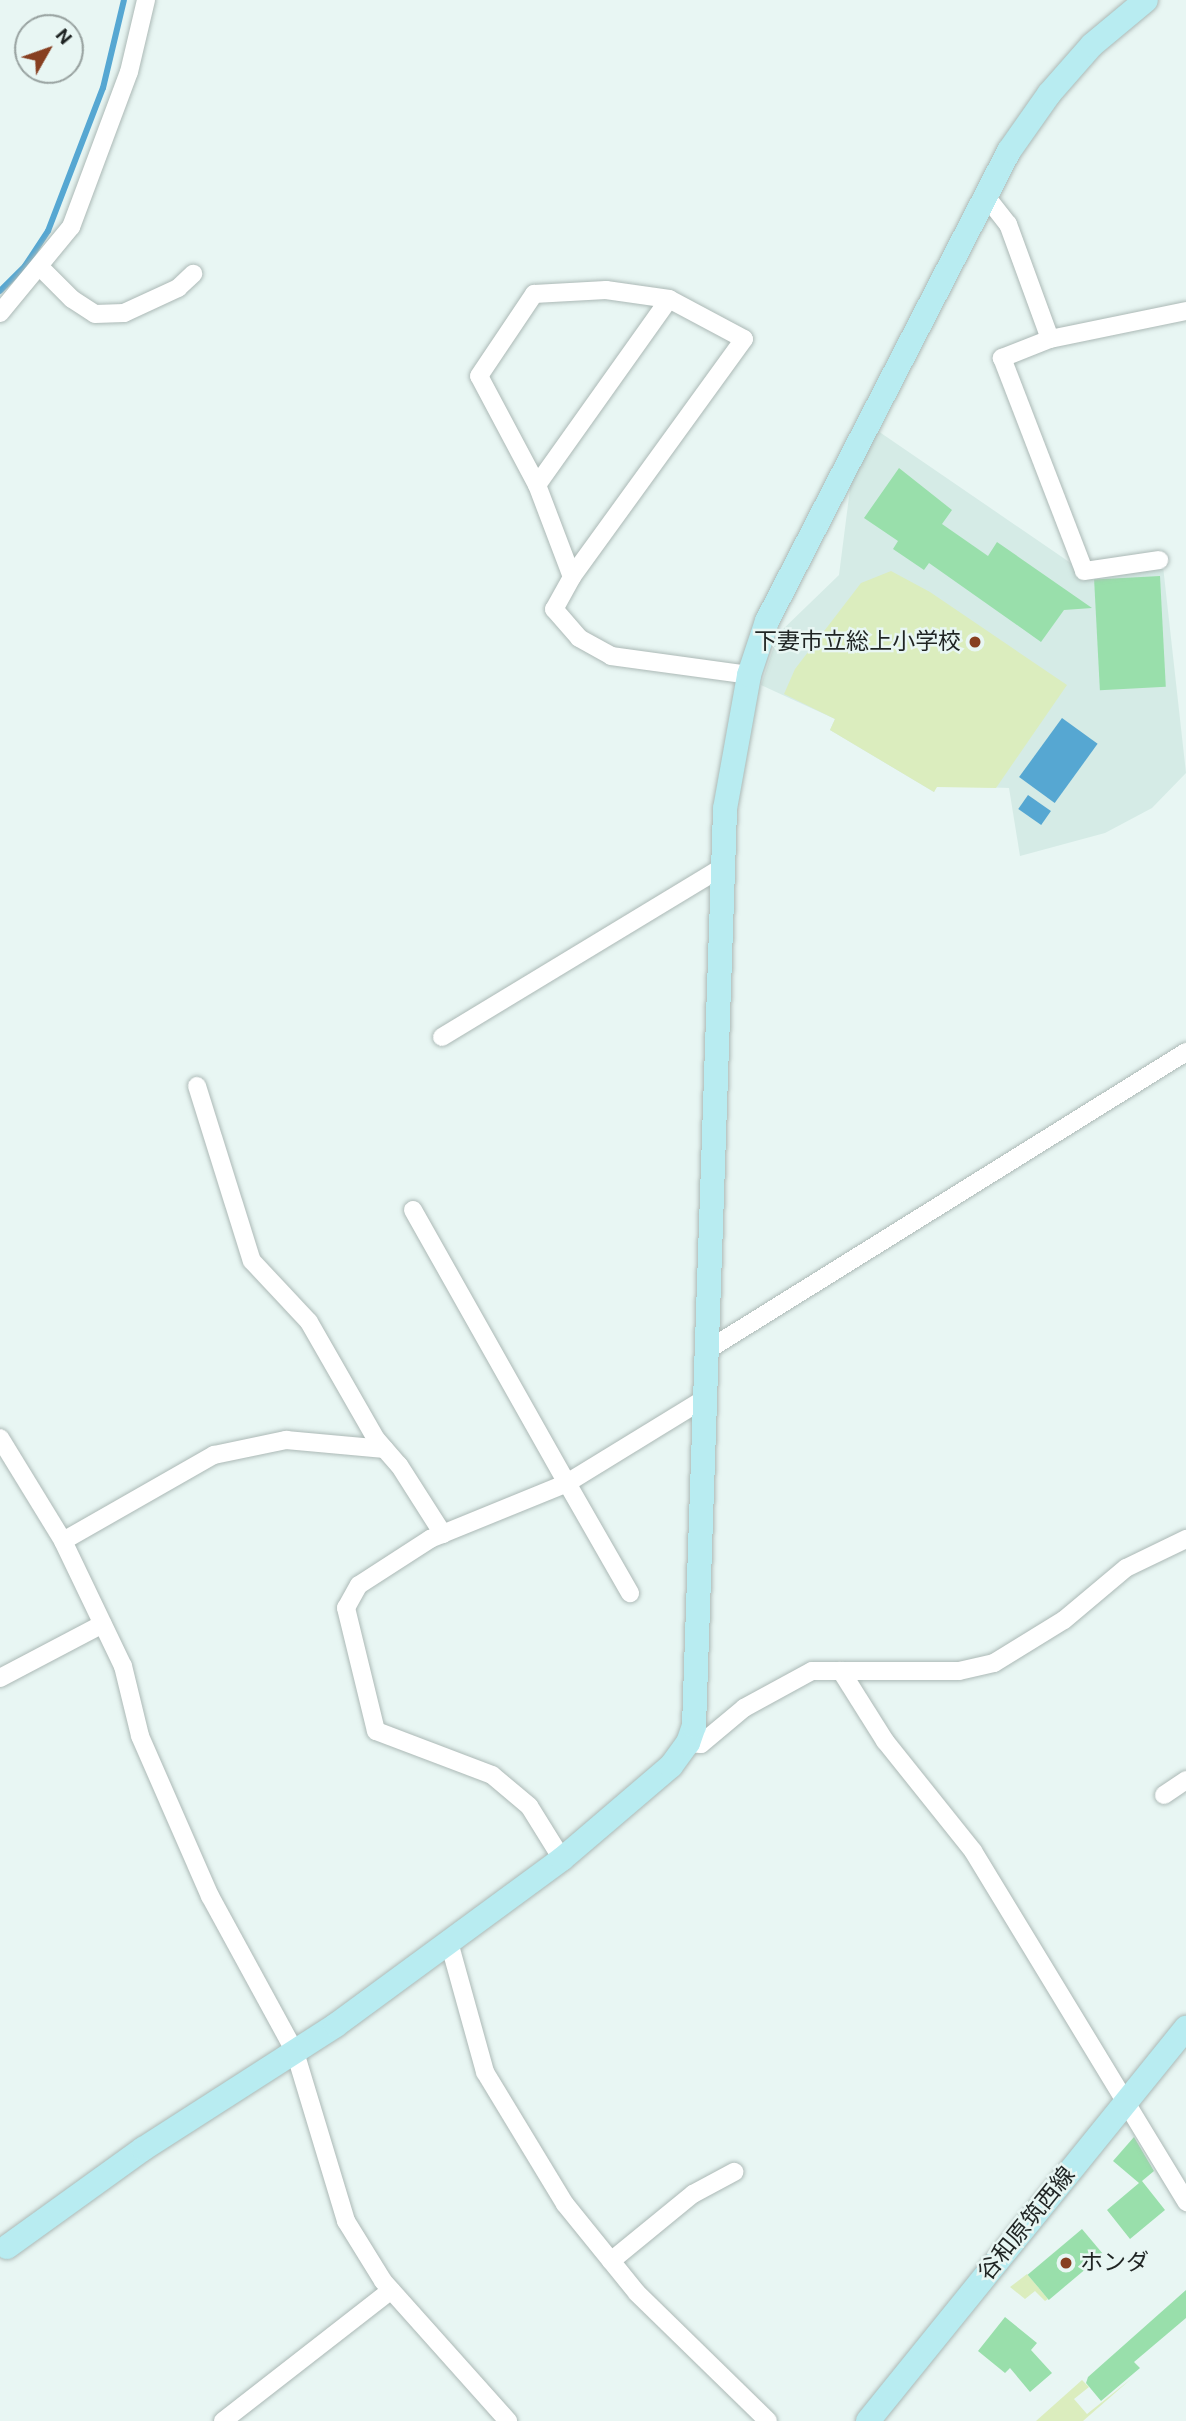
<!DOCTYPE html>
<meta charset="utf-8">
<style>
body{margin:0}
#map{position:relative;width:1186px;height:2421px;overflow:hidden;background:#e8f6f3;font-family:Roboto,"Noto Sans JP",sans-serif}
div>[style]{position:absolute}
.built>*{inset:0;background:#d5ebe6}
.green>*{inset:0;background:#dbedbe}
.water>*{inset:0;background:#56a7d2;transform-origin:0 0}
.stream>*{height:6px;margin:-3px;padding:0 3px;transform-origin:3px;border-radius:3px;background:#56a7d2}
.building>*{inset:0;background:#99dfab;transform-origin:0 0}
.roads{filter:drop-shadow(0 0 2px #acb9b6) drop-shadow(0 0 2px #acb9b6)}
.street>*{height:18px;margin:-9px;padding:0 9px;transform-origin:9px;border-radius:9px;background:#fff}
.secondary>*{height:24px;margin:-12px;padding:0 12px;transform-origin:12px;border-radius:12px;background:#b8ecf1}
.dots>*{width:19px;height:19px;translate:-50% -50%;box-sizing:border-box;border:4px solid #e8f6f3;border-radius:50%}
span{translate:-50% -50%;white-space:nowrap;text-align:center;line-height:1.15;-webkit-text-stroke:5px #e8f6f3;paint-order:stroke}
.poi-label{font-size:23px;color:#1f2423}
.right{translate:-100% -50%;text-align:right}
.left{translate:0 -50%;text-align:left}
.street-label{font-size:23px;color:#1f2423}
.north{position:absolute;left:14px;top:14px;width:70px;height:70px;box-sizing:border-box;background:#e8f6f3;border:2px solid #98a2a0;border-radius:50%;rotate:50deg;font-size:19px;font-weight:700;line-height:28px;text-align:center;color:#1f2423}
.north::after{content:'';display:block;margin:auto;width:24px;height:32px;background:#873f20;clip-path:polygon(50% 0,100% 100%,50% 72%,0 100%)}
</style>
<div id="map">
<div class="built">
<div style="clip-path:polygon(878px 431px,1078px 568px,1163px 566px,1186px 773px,1152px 808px,1105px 833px,1020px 856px,1009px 788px,952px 786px,936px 787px,934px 792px,830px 730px,835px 719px,761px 685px,778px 634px,839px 575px,851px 481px)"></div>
</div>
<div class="green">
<div style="clip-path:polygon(891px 571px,930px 592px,1067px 685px,996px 788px,937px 787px,934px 792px,830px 730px,835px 719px,784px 694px,795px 669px,861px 583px)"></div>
<div style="clip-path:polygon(1027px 2274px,1048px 2299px,1045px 2301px,1035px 2291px,1025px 2299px,1010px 2287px)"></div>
<div style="clip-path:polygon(1131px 2379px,1083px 2421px,1036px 2421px,1082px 2380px,1089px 2387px,1074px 2399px,1087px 2414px)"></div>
</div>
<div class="water">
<div style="left:1062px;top:718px;width:44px;height:73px;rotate:36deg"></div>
<div style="left:1028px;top:795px;width:28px;height:17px;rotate:35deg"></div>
</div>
<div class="stream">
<div style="left:0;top:291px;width:35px;rotate:-45deg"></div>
<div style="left:25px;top:266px;width:42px;rotate:-56.7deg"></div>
<div style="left:48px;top:231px;width:153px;rotate:-69deg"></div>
<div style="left:103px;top:88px;width:90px;rotate:-76.6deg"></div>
</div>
<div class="building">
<div style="clip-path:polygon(899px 468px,952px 510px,942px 524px,988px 556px,997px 542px,1092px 608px,1064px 610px,1041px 642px,929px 563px,924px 570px,893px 549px,898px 541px,864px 518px)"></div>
<div style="left:1160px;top:576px;width:111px;height:66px;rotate:87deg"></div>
<div style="clip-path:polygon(1134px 2137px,1154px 2171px,1142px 2181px,1165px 2210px,1130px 2239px,1107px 2210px,1139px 2183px,1113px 2161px)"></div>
<div style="left:1082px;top:2229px;width:33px;height:71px;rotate:50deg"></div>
<div style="clip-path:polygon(1186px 2290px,1186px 2318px,1134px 2362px,1140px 2368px,1101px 2401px,1086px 2383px,1088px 2377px)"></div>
<div style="clip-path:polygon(1005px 2317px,1037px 2343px,1031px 2350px,1052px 2373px,1030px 2392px,1010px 2368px,1005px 2373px,978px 2351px)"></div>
</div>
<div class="roads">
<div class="street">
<div style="left:985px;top:195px;width:37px;rotate:52deg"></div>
<div style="left:1008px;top:224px;width:122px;rotate:69.9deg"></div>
<div style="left:1050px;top:339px;width:139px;rotate:-11.6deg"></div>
<div style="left:40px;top:267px;width:45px;rotate:45deg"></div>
<div style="left:72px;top:299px;width:27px;rotate:33deg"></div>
<div style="left:95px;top:314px;width:29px;rotate:-2deg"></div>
<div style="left:124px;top:313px;width:60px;rotate:-24.8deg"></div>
<div style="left:178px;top:288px;width:21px;rotate:-43deg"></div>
<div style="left:606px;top:290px;width:64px;rotate:8.1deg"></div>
<div style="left:669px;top:299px;width:85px;rotate:28.1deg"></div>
<div style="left:744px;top:339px;width:294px;rotate:125.9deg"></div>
<div style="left:572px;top:577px;width:98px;rotate:-110.8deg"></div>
<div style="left:537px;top:485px;width:123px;rotate:-118deg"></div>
<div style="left:479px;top:376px;width:99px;rotate:-56.1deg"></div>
<div style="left:534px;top:294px;width:72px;rotate:-3.2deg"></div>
<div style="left:0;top:313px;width:112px;rotate:-50.5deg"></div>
<div style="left:71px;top:227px;width:165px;rotate:-69.5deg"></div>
<div style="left:129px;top:72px;width:74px;rotate:-76.7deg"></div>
<div style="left:1050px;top:339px;width:52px;rotate:158.4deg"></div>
<div style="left:1002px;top:358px;width:228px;rotate:68.9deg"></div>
<div style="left:1084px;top:571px;width:76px;rotate:-8.3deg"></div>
<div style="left:537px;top:485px;width:228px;rotate:-54.6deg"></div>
<div style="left:572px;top:577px;width:37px;rotate:119deg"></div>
<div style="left:554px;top:609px;width:38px;rotate:49deg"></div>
<div style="left:579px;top:638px;width:37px;rotate:29deg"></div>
<div style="left:611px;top:656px;width:139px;rotate:7.8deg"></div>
<div style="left:442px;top:1037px;width:328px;rotate:-31.2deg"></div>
<div style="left:197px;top:1086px;width:183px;rotate:72.6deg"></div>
<div style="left:252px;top:1261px;width:83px;rotate:46.9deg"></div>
<div style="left:309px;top:1322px;width:135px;rotate:60.2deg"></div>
<div style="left:376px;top:1439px;width:35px;rotate:49deg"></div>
<div style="left:399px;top:1465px;width:82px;rotate:57.5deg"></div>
<div style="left:413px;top:1210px;width:313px;rotate:60.6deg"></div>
<div style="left:567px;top:1483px;width:161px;rotate:-31.5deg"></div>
<div style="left:706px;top:1351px;width:566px;rotate:-31.92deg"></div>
<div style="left:0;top:1438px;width:121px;rotate:58.5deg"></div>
<div style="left:63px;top:1541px;width:139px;rotate:64.4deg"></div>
<div style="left:123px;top:1666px;width:72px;rotate:76.3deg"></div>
<div style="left:140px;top:1736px;width:175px;rotate:66.4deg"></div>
<div style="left:210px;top:1896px;width:178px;rotate:61.4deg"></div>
<div style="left:295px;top:2052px;width:177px;rotate:73.2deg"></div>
<div style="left:346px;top:2221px;width:70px;rotate:58.3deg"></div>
<div style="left:383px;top:2281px;width:188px;rotate:48.2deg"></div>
<div style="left:63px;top:1541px;width:174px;rotate:-29.7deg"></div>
<div style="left:214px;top:1455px;width:74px;rotate:-11.8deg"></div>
<div style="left:286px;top:1440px;width:99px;rotate:5.2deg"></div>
<div style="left:841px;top:1671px;width:83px;rotate:57.8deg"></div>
<div style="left:885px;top:1741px;width:141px;rotate:51.3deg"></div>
<div style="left:973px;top:1851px;width:411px;rotate:58.7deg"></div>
<div style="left:0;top:1678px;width:116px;rotate:-27.7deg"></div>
<div style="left:688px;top:1743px;width:13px;rotate:4deg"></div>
<div style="left:701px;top:1744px;width:56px;rotate:-39.9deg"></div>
<div style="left:744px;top:1708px;width:77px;rotate:-28.6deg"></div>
<div style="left:812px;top:1671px;width:147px"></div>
<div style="left:959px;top:1671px;width:36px;rotate:-13deg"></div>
<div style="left:994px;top:1663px;width:82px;rotate:-31.6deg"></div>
<div style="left:1064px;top:1620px;width:81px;rotate:-40deg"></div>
<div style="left:1126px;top:1568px;width:67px;rotate:-25.8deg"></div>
<div style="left:1164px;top:1795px;width:27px;rotate:-34deg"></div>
<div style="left:562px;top:1859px;width:62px;rotate:-121.9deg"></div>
<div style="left:529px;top:1806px;width:48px;rotate:-140deg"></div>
<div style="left:492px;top:1775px;width:124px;rotate:-159.2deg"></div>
<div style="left:376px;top:1731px;width:127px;rotate:-103.7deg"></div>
<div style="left:346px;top:1608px;width:26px;rotate:-61deg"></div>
<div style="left:359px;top:1585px;width:85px;rotate:-32.9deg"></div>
<div style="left:430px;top:1539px;width:148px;rotate:-22.2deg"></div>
<div style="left:567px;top:1483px;width:127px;rotate:60.2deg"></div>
<div style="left:449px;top:1942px;width:135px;rotate:74.5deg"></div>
<div style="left:485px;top:2072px;width:154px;rotate:58.8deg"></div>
<div style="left:565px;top:2204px;width:114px;rotate:51deg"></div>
<div style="left:637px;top:2293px;width:183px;rotate:44.3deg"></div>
<div style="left:611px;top:2261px;width:106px;rotate:-39.3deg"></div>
<div style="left:693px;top:2194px;width:47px;rotate:-28.2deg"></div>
<div style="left:223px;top:2421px;width:213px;rotate:-37.9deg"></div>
</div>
<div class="secondary">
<div style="left:7px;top:2247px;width:168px;rotate:-35.8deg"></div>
<div style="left:143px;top:2149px;width:229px;rotate:-32.7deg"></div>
<div style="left:336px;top:2025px;width:280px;rotate:-36.3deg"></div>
<div style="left:562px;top:1859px;width:143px;rotate:-40.5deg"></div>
<div style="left:671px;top:1766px;width:29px;rotate:-54deg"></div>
<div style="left:688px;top:1743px;width:18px;rotate:-71deg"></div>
<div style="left:694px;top:1726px;width:918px;rotate:-88.06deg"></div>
<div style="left:725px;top:809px;width:136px;rotate:-79.8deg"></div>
<div style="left:749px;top:675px;width:57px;rotate:-71.6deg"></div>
<div style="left:767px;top:621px;width:529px;rotate:-62.76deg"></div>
<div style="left:1009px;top:151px;width:70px;rotate:-54.9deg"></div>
<div style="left:1049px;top:94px;width:65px;rotate:-48.7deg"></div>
<div style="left:1092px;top:45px;width:70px;rotate:-39.8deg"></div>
<div style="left:868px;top:2421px;width:506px;rotate:-51.02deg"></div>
</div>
</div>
<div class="dots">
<div style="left:975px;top:642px;background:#873f20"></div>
<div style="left:1066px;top:2263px;background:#873f20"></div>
</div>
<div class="poi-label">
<span class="right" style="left:961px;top:642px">下妻市立総上小学校</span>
<span class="left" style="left:1080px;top:2263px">ホンダ</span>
</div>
<div class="street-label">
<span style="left:1027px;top:2224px;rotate:-51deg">谷和原筑西線</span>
</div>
<div class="north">N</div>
</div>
